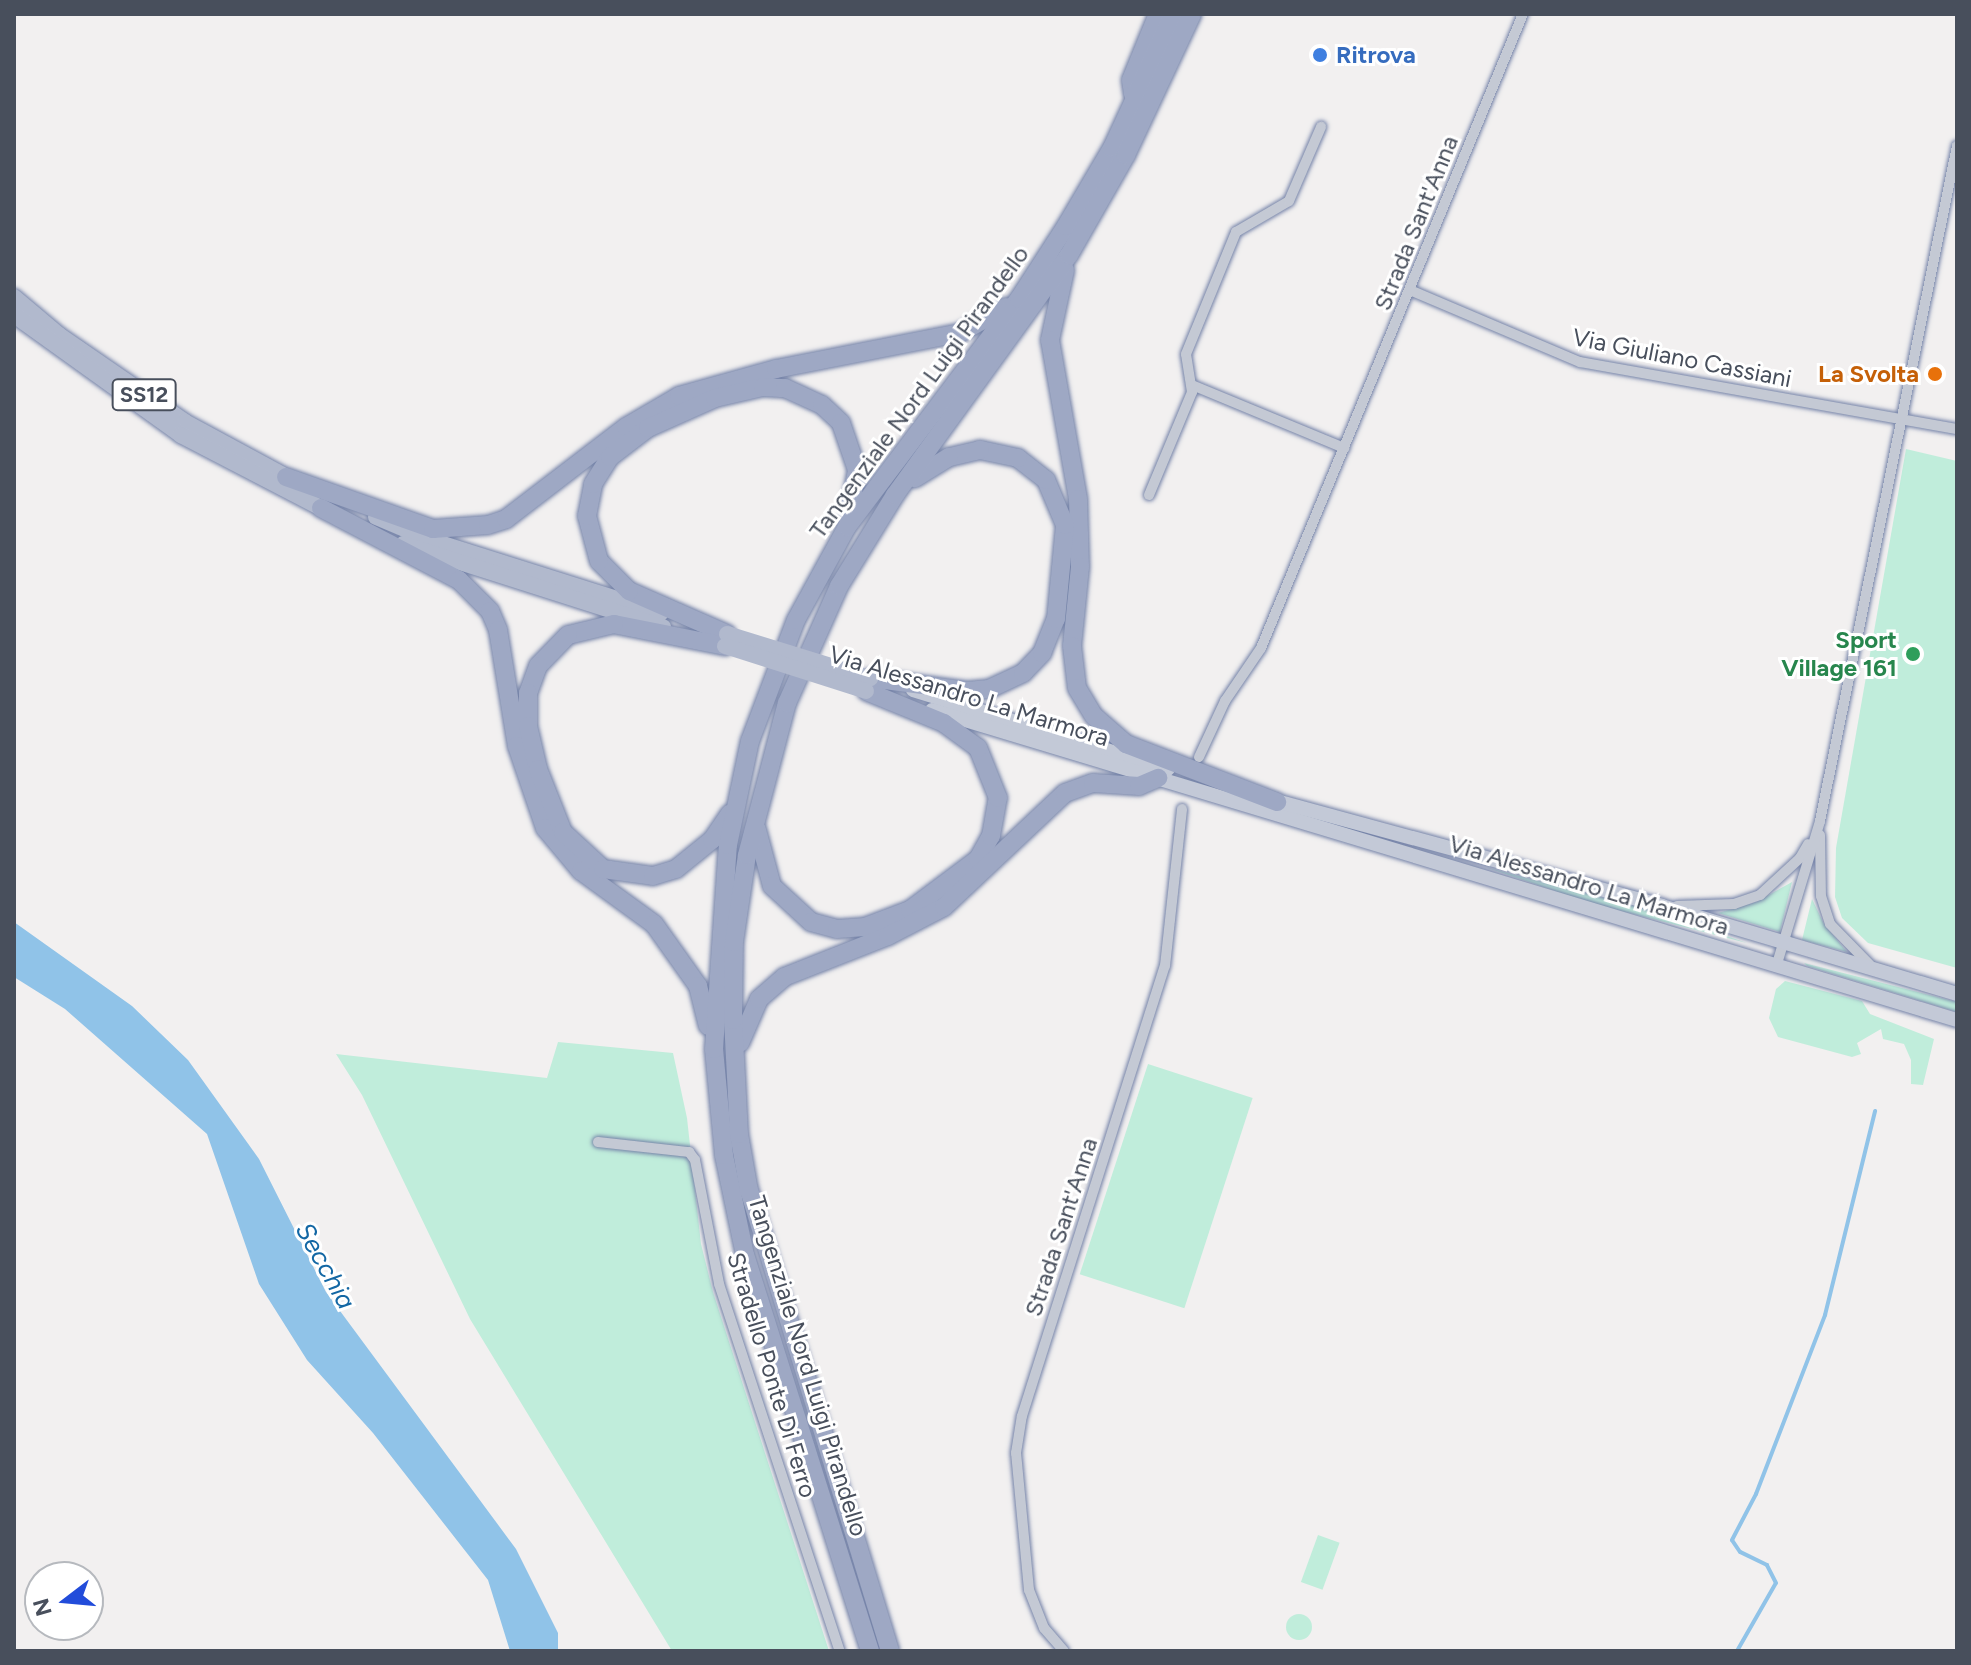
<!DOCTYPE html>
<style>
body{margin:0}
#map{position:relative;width:1971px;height:1665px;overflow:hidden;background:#f2f0f0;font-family:Figtree,sans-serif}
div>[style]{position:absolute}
.green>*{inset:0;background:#c0eddb;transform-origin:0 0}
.round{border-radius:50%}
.water>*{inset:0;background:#90c3e8}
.stream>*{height:4px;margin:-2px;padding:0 2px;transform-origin:2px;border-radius:2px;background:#90c3e8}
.roads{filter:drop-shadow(0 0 2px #7583a8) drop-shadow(0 0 2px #7583a8)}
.minor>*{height:10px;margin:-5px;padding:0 5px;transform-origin:5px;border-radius:5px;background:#c4c9d4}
.secondary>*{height:14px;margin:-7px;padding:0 7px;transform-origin:7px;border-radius:7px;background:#c3c9d7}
.primary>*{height:16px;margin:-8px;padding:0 8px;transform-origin:8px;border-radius:8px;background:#b1b9cd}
.trunk>*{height:18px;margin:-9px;padding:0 9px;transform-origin:9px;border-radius:9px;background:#9ea8c4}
.primary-bridge>*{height:16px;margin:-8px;padding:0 8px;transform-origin:8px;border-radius:8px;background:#b1b9cd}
.dots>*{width:22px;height:22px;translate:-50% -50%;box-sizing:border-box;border:4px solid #fff;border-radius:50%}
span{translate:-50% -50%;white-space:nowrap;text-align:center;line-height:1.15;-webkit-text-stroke:6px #fff;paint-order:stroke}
.shield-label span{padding:2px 6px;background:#fff;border:2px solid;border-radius:6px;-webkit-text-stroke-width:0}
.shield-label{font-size:22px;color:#484f5c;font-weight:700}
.shop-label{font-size:24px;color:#366cbe;font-weight:700}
.left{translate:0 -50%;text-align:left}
.street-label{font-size:24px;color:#484f5c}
.food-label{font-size:24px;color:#c56008;font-weight:700}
.right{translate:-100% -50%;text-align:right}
.leisure-label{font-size:24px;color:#27864d;font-weight:700}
.water-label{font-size:26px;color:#1367a4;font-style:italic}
.frame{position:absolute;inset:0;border:16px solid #484f5c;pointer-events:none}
.north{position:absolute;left:24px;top:1561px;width:80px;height:80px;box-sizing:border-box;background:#fff;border:2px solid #b6b9be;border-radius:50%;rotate:254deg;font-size:22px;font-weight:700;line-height:32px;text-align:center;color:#484f5c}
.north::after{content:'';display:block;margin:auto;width:28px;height:36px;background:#224cda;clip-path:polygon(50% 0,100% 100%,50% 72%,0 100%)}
</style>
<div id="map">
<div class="green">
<div style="clip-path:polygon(1906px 449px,1957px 461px,1957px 968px,1868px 943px,1842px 918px,1835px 897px,1836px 848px)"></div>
<div style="clip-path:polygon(1485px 867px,1650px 910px,1747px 943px,1590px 903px)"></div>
<div style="clip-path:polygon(1792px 882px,1780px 932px,1718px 913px,1756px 902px)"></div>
<div style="clip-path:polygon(1812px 899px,1824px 924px,1847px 952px,1802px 940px)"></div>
<div style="clip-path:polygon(1804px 963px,1957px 1002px,1957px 1012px,1807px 966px)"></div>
<div style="clip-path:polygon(1785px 981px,1862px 1001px,1870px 1014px,1934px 1039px,1923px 1085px,1911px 1084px,1911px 1060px,1904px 1044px,1883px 1039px,1881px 1029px,1857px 1043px,1861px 1054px,1852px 1057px,1778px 1037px,1769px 1018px,1776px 989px)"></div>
<div style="clip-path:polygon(558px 1042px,673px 1053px,687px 1118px,701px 1244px,713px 1292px,829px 1651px,672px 1651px,470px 1319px,362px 1095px,336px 1054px,547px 1078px)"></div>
<div style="left:1148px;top:1064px;width:110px;height:221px;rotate:18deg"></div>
<div style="left:1318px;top:1535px;width:23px;height:50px;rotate:20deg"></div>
<div class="round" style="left:1286px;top:1614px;width:26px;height:26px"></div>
</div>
<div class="water">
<div style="clip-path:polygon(14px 922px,132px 1006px,188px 1060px,259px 1159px,326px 1292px,516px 1549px,558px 1633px,558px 1651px,510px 1651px,488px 1580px,373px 1433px,307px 1360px,259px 1284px,207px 1134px,65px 1009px,14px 977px)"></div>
</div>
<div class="stream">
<div style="left:1737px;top:1651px;width:78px;rotate:-60.2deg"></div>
<div style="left:1776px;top:1583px;width:20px;rotate:-117deg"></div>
<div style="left:1767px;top:1565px;width:30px;rotate:-154deg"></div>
<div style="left:1740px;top:1552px;width:14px;rotate:-124deg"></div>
<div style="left:1732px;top:1540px;width:52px;rotate:-62.4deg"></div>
<div style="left:1756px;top:1494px;width:192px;rotate:-68.9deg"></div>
<div style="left:1825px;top:1315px;width:210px;rotate:-76.2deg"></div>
</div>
<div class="roads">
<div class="minor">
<div style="left:1410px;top:290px;width:185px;rotate:23deg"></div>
<div style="left:1580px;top:362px;width:383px;rotate:10.1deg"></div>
<div style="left:1192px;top:385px;width:165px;rotate:22.5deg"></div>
<div style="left:1149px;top:495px;width:112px;rotate:-67.3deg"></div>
<div style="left:1192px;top:392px;width:38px;rotate:-99deg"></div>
<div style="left:1186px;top:354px;width:132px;rotate:-67.7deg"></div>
<div style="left:1236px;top:232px;width:61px;rotate:-30.3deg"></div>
<div style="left:1289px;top:201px;width:81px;rotate:-66.6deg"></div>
<div style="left:1199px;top:757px;width:62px;rotate:-65.1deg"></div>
<div style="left:1225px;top:701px;width:64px;rotate:-55.8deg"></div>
<div style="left:1261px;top:648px;width:686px;rotate:-67.55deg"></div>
<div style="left:1820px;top:835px;width:61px;rotate:89.1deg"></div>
<div style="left:1821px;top:896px;width:29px;rotate:72deg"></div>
<div style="left:1830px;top:924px;width:57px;rotate:45.7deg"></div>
<div style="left:1677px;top:906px;width:57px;rotate:-2deg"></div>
<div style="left:1734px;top:904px;width:28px;rotate:-19deg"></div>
<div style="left:1760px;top:895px;width:54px;rotate:-42.8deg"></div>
<div style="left:1800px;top:858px;width:16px;rotate:-60deg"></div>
<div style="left:1776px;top:967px;width:152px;rotate:-73.2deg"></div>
<div style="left:1820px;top:821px;width:689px;rotate:-78.53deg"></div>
<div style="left:598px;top:1142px;width:92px;rotate:6.3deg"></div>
<div style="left:689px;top:1152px;width:10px;rotate:53deg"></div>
<div style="left:695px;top:1160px;width:126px;rotate:79deg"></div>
<div style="left:719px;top:1284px;width:386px;rotate:71.8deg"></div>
<div style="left:1064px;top:1651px;width:30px;rotate:-131deg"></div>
<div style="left:1044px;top:1628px;width:41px;rotate:-111.5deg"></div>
<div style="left:1029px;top:1590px;width:138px;rotate:-95.4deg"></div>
<div style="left:1016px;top:1453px;width:37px;rotate:-81deg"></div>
<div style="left:1022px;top:1416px;width:472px;rotate:-72.4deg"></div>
<div style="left:1165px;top:966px;width:158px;rotate:-83.8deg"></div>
</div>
<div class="secondary">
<div style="left:913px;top:690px;width:267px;rotate:17.2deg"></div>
<div style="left:932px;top:710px;width:1071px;rotate:16.83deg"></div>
<div style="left:1269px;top:799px;width:407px;rotate:15.2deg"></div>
<div style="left:1662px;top:906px;width:308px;rotate:16.6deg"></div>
</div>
<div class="primary">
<div style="left:14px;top:297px;width:59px;rotate:40.2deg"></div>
<div style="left:59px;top:335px;width:153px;rotate:34.6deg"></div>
<div style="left:185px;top:422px;width:126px;rotate:28.4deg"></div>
<div style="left:14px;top:315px;width:206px;rotate:35.7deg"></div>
<div style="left:181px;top:435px;width:169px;rotate:27.5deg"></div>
<div style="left:376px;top:517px;width:62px;rotate:22.8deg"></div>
<div style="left:433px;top:541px;width:239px;rotate:17.5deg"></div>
<div style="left:403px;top:544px;width:273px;rotate:17.7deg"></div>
</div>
<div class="trunk">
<div style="left:1133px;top:94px;width:14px;rotate:-98deg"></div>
<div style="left:1131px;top:80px;width:71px;rotate:-67.8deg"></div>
<div style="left:1065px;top:270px;width:72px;rotate:102.1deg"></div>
<div style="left:1050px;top:340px;width:161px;rotate:80deg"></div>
<div style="left:1078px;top:499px;width:68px;rotate:88.3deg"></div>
<div style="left:1080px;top:567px;width:79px;rotate:95.8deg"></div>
<div style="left:1072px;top:646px;width:42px;rotate:83.2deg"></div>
<div style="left:1077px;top:688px;width:33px;rotate:59deg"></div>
<div style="left:1094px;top:716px;width:43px;rotate:41.2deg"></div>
<div style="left:1126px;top:744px;width:162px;rotate:21deg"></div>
<div style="left:286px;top:477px;width:156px;rotate:19.5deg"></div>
<div style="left:433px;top:529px;width:55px;rotate:-4.2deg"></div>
<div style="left:488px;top:525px;width:19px;rotate:-18deg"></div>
<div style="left:506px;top:519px;width:151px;rotate:-37.5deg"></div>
<div style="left:626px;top:427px;width:61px;rotate:-30.3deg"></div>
<div style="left:679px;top:396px;width:101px;rotate:-15.6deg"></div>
<div style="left:776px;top:369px;width:187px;rotate:-11.1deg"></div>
<div style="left:960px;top:333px;width:53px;rotate:-29.5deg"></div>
<div style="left:321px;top:508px;width:156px;rotate:27.6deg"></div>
<div style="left:459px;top:580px;width:44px;rotate:45deg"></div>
<div style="left:490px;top:611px;width:21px;rotate:67deg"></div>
<div style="left:498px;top:630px;width:118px;rotate:80.7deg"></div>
<div style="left:517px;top:746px;width:87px;rotate:71.1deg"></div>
<div style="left:545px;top:828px;width:56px;rotate:50.1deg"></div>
<div style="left:581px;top:871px;width:90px;rotate:36deg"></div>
<div style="left:654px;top:924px;width:76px;rotate:54.6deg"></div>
<div style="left:698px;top:986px;width:41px;rotate:76deg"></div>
<div style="left:727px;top:634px;width:107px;rotate:-156.3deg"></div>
<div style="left:629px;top:591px;width:42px;rotate:-135deg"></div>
<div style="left:599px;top:561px;width:47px;rotate:-104.9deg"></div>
<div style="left:587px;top:516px;width:33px;rotate:-79deg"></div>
<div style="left:593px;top:484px;width:32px;rotate:-58deg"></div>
<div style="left:610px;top:457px;width:48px;rotate:-37.3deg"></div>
<div style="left:648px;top:428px;width:73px;rotate:-24.1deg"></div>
<div style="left:715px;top:398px;width:49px;rotate:-12.9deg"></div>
<div style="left:763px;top:387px;width:22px;rotate:3deg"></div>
<div style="left:785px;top:388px;width:41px;rotate:24.7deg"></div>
<div style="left:822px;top:405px;width:26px;rotate:43deg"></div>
<div style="left:841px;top:423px;width:50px;rotate:71.2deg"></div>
<div style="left:857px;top:470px;width:50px;rotate:100.4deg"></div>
<div style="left:725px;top:646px;width:113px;rotate:-168.8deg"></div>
<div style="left:614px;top:624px;width:47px;rotate:166.6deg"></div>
<div style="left:568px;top:635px;width:43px;rotate:134.1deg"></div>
<div style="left:538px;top:666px;width:29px;rotate:110deg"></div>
<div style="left:528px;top:693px;width:33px;rotate:90deg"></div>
<div style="left:528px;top:726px;width:44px;rotate:76.9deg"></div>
<div style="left:538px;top:769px;width:68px;rotate:68.4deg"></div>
<div style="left:563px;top:832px;width:54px;rotate:42.8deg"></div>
<div style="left:603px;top:869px;width:50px;rotate:8deg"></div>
<div style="left:653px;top:876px;width:24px;rotate:-17deg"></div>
<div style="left:676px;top:869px;width:46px;rotate:-38.9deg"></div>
<div style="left:712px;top:840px;width:32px;rotate:-56deg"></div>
<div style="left:870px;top:678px;width:98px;rotate:7.6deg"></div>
<div style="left:967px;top:691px;width:22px;rotate:-5deg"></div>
<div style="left:989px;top:689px;width:38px;rotate:-25deg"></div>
<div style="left:1023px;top:673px;width:28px;rotate:-46deg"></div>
<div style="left:1042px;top:653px;width:37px;rotate:-68deg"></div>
<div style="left:1056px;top:619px;width:94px;rotate:-84.5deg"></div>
<div style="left:1065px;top:525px;width:49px;rotate:-112.9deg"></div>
<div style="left:1046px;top:480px;width:36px;rotate:-142deg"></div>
<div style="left:1018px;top:458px;width:39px;rotate:-168deg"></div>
<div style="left:980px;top:450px;width:32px;rotate:167deg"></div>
<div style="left:949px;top:457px;width:40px;rotate:148deg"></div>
<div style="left:757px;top:830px;width:58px;rotate:75deg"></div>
<div style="left:772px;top:886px;width:53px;rotate:42.7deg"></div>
<div style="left:811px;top:922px;width:27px;rotate:15deg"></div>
<div style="left:837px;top:929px;width:28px;rotate:-4deg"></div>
<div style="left:865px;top:927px;width:48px;rotate:-20.7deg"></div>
<div style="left:910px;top:910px;width:85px;rotate:-36.9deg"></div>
<div style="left:978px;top:859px;width:26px;rotate:-61deg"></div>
<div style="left:991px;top:836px;width:39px;rotate:-80deg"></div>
<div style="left:998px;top:798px;width:54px;rotate:-111.8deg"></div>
<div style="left:978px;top:748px;width:42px;rotate:-143.7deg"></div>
<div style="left:944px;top:723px;width:84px;rotate:-157.7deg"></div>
<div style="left:740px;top:1043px;width:48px;rotate:-66.6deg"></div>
<div style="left:759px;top:999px;width:33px;rotate:-41deg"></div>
<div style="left:784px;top:977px;width:112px;rotate:-21.5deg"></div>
<div style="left:888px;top:936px;width:63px;rotate:-27.4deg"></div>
<div style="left:944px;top:907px;width:166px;rotate:-43.3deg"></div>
<div style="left:1065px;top:793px;width:30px;rotate:-20deg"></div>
<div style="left:1093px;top:783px;width:46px;rotate:3.7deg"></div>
<div style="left:1139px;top:786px;width:21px;rotate:-23deg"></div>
<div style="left:870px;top:1651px;width:415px;rotate:-107.5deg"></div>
<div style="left:745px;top:1255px;width:102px;rotate:-101.9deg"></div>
<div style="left:724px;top:1155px;width:106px;rotate:-95.4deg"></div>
<div style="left:714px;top:1049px;width:204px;rotate:-86.1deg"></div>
<div style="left:728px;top:845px;width:106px;rotate:-78.1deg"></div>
<div style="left:750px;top:741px;width:129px;rotate:-69.2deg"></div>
<div style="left:796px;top:620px;width:106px;rotate:-61.3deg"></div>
<div style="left:847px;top:527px;width:286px;rotate:-53deg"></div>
<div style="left:1019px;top:299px;width:87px;rotate:-57.2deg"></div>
<div style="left:1066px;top:226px;width:91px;rotate:-59.5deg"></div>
<div style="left:1112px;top:148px;width:148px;rotate:-65.2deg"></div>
<div style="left:890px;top:1651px;width:481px;rotate:-107deg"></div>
<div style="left:749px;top:1191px;width:58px;rotate:-100deg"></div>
<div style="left:739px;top:1134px;width:114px;rotate:-93deg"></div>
<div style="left:733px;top:1020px;width:78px;rotate:-89.3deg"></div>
<div style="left:734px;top:942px;width:88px;rotate:-81.5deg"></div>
<div style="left:747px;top:855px;width:157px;rotate:-75.3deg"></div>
<div style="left:787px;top:703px;width:128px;rotate:-66deg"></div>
<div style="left:839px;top:586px;width:107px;rotate:-58.4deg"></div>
<div style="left:895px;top:495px;width:296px;rotate:-54.1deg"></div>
<div style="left:1069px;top:255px;width:115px;rotate:-60.3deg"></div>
<div style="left:1126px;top:155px;width:156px;rotate:-64.9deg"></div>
</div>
</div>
<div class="primary-bridge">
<div style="left:727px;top:634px;width:150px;rotate:17.1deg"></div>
<div style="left:725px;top:646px;width:148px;rotate:17.7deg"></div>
</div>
<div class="dots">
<div style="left:1320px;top:55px;background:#3f7fe0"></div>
<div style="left:1935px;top:374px;background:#e8710a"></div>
<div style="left:1913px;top:654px;background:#2e9e5b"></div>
</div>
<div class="shield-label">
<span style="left:144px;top:395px">SS12</span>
</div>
<div class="shop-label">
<span class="left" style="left:1336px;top:55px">Ritrova</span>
</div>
<div class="street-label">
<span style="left:1416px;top:223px;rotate:-68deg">Strada Sant'Anna</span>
<span style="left:1682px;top:358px;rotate:11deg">Via Giuliano Cassiani</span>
<span style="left:919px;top:392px;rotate:-54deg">Tangenziale Nord Luigi Pirandello</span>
<span style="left:969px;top:696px;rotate:17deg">Via Alessandro La Marmora</span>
<span style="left:1589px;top:885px;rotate:17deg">Via Alessandro La Marmora</span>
<span style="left:1061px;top:1227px;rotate:-72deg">Strada Sant'Anna</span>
<span style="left:808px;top:1366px;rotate:73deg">Tangenziale Nord Luigi Pirandello</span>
<span style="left:772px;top:1375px;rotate:73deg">Stradello Ponte Di Ferro</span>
</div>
<div class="food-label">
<span class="right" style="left:1919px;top:374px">La Svolta</span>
</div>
<div class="leisure-label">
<span class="right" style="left:1897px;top:654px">Sport<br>Village 161</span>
</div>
<div class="water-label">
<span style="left:325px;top:1266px;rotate:61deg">Secchia</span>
</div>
<div class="frame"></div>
<div class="north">N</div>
</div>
